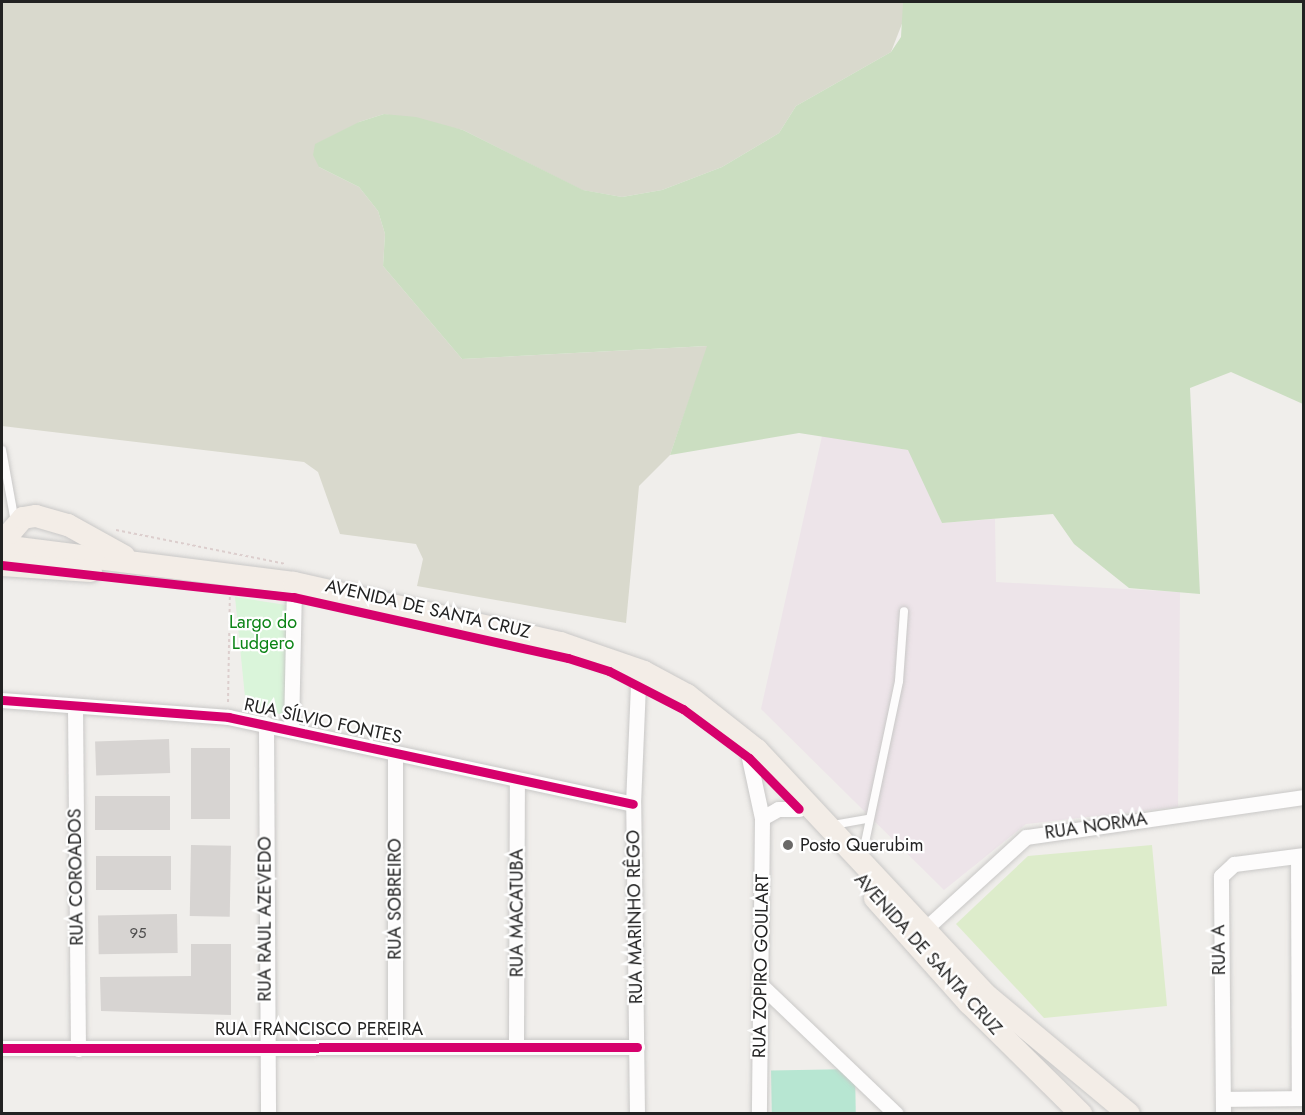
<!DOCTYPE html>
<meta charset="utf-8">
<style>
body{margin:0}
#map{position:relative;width:1305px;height:1115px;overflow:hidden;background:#f0eeeb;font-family:Jost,sans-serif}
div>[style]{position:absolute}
.industrial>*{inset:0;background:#ede4e9}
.construction>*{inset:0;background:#d9d9cd}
.grass>*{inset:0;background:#ddeccb}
.forest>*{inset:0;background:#cbdec1}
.park>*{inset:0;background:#daf5da}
.pitch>*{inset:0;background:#b7e6d2;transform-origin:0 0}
.building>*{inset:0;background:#d7d4d2;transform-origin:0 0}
.path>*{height:2px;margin-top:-1px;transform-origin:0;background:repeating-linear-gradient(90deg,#dccecd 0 3px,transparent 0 6px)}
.roads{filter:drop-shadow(0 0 2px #c9c8c7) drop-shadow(0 0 2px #c9c8c7)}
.lane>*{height:8px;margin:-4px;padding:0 4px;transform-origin:4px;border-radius:4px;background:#fdfcfc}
.street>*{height:15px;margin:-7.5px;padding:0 7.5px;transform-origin:7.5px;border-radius:7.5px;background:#fdfcfc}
.primary>*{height:22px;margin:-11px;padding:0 11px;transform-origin:11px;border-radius:11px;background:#f3ede7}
.cycleway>*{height:9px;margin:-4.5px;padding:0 4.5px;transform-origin:4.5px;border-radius:4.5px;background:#d6006c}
.dots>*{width:16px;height:16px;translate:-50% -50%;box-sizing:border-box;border:3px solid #fff;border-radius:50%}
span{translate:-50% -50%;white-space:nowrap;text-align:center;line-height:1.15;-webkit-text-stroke:4.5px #fff;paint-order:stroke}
.number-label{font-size:15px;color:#4f4e4e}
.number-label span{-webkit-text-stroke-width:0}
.street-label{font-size:18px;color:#222}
.park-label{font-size:18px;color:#0c8416}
.poi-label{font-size:18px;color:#222}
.left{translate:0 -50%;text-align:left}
.frame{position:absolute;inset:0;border:3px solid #222;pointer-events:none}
</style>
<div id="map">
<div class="industrial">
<div style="clip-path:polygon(822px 436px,909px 450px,942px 523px,995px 519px,996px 582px,1180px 592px,1178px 807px,1026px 824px,944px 890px,761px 709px)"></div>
</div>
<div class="construction">
<div style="clip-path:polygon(2px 2px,903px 2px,905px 16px,891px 52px,796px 106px,779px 133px,722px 167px,662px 190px,622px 197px,582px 190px,463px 130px,384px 114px,359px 122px,319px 167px,359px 187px,378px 211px,385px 234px,383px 266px,462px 359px,708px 346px,670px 455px,639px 486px,626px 623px,417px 586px,423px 559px,416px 544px,340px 534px,318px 472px,304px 462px,2px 426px)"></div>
</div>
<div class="grass">
<div style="clip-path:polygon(1152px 845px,1167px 1006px,1044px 1018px,956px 924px,1028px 856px)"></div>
</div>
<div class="forest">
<div style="clip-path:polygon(903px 2px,1303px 2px,1303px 404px,1231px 372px,1190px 388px,1200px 594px,1129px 588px,1074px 544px,1053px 514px,942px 523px,908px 450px,799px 433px,670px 455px,707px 346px,462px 359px,383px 266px,385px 234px,378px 211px,359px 187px,319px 167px,313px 155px,315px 144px,359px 122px,384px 114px,416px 117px,463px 130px,583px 190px,622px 197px,662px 190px,722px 167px,779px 133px,796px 106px,891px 52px,901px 37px)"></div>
</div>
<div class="park">
<div style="clip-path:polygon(235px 597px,286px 605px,289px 716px,246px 707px)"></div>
</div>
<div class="pitch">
<div style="left:855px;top:1069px;width:44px;height:84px;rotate:89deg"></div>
</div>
<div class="building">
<div style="left:169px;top:739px;width:34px;height:74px;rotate:88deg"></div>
<div style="left:191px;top:748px;width:39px;height:71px"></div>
<div style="left:170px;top:796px;width:34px;height:75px;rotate:90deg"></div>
<div style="left:191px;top:845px;width:40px;height:71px;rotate:1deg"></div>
<div style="left:171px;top:856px;width:34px;height:75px;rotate:90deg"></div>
<div style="left:177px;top:914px;width:39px;height:79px;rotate:89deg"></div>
<div style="clip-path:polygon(191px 944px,231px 944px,231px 1015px,101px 1011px,100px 977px,191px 976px)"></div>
</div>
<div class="path">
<div style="left:116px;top:530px;width:173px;rotate:11.3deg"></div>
<div style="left:228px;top:702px;width:111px;rotate:-89deg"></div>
</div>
<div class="roads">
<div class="lane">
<div style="left:2px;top:450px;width:73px;rotate:79.8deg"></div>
<div style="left:833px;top:825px;width:35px;rotate:-10deg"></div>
<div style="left:862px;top:857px;width:180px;rotate:-78.1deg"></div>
<div style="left:899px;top:681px;width:70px;rotate:-85.9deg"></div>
</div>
<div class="street">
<div style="left:2px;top:700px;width:227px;rotate:4.3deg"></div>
<div style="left:228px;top:717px;width:414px;rotate:12.1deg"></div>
<div style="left:75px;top:706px;width:343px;rotate:89.5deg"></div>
<div style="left:266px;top:724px;width:390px;rotate:89.7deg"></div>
<div style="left:291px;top:730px;width:147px;rotate:-88.8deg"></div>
<div style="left:395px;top:753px;width:292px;rotate:90deg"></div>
<div style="left:749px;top:758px;width:61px;rotate:77.8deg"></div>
<div style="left:762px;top:818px;width:296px;rotate:90.6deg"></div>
<div style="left:762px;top:818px;width:18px;rotate:-29deg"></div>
<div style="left:778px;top:809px;width:21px"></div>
<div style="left:1298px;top:856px;width:242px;rotate:89.8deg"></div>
<div style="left:924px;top:930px;width:138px;rotate:-42.4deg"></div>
<div style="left:1026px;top:837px;width:281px;rotate:-8.2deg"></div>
<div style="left:762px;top:986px;width:185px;rotate:43.7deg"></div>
<div style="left:516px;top:1045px;width:264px;rotate:-89.8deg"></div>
<div style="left:2px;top:1048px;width:635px;rotate:-0.09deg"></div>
<div style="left:1223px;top:1099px;width:81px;rotate:-0.7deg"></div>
<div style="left:637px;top:1114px;width:310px;rotate:-90.7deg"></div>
<div style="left:633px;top:804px;width:120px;rotate:-87.6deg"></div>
<div style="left:1223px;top:1114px;width:238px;rotate:-90.5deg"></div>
<div style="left:1221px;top:876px;width:18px;rotate:-43deg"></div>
<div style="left:1234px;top:864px;width:71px;rotate:-7.3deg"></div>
</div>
<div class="primary">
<div style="left:2px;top:546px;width:294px;rotate:7.2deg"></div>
<div style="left:294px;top:583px;width:273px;rotate:12.7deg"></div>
<div style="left:560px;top:643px;width:89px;rotate:19deg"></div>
<div style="left:644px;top:672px;width:49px;rotate:28.1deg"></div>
<div style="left:687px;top:695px;width:89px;rotate:38.2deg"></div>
<div style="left:757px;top:750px;width:334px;rotate:46.9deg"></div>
<div style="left:985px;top:994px;width:187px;rotate:39.8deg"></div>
<div style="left:16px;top:558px;width:13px;rotate:-122deg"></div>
<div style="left:9px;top:547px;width:14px;rotate:-86deg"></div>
<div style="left:10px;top:533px;width:20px;rotate:-49deg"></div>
<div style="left:23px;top:518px;width:13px;rotate:-9deg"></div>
<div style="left:36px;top:516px;width:33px;rotate:16deg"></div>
<div style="left:68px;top:525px;width:64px;rotate:29deg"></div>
<div style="left:2px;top:565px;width:89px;rotate:3.9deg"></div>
<div style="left:875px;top:898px;width:141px;rotate:48.2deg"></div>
<div style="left:969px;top:1003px;width:158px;rotate:44.7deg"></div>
</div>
</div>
<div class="cycleway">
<div style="left:2px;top:565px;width:293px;rotate:6.3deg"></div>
<div style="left:293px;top:597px;width:282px;rotate:12.5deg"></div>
<div style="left:568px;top:658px;width:43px;rotate:17.6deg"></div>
<div style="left:609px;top:671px;width:83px;rotate:27.2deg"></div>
<div style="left:683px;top:709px;width:82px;rotate:36.6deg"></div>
<div style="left:749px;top:758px;width:71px;rotate:45.6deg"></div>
<div style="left:2px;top:700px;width:227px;rotate:4.3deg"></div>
<div style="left:228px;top:717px;width:414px;rotate:12.1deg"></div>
<div style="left:2px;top:1048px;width:635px;rotate:-0.09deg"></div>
</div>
<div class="dots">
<div style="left:788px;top:845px;background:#6a6968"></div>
</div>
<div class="number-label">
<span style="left:138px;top:934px">95</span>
</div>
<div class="street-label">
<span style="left:428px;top:609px;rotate:13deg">AVENIDA DE SANTA CRUZ</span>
<span style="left:323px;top:721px;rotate:12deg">RUA SÍLVIO FONTES</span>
<span style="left:1096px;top:826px;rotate:-8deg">RUA NORMA</span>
<span style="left:76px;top:877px;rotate:-91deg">RUA COROADOS</span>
<span style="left:395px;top:899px;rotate:-90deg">RUA SOBREIRO</span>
<span style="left:517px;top:913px;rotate:-90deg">RUA MACATUBA</span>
<span style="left:635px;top:917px;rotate:-91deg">RUA MARINHO RÊGO</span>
<span style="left:265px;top:919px;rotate:-90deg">RUA RAUL AZEVEDO</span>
<span style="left:1219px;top:950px;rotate:-91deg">RUA A</span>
<span style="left:928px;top:954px;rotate:48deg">AVENIDA DE SANTA CRUZ</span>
<span style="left:761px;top:966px;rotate:-89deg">RUA ZOPIRO GOULART</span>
<span style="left:319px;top:1029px">RUA FRANCISCO PEREIRA</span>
</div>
<div class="park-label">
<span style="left:263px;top:633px">Largo do<br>Ludgero</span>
</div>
<div class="poi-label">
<span class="left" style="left:800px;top:845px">Posto Querubim</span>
</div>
<div class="frame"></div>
</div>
